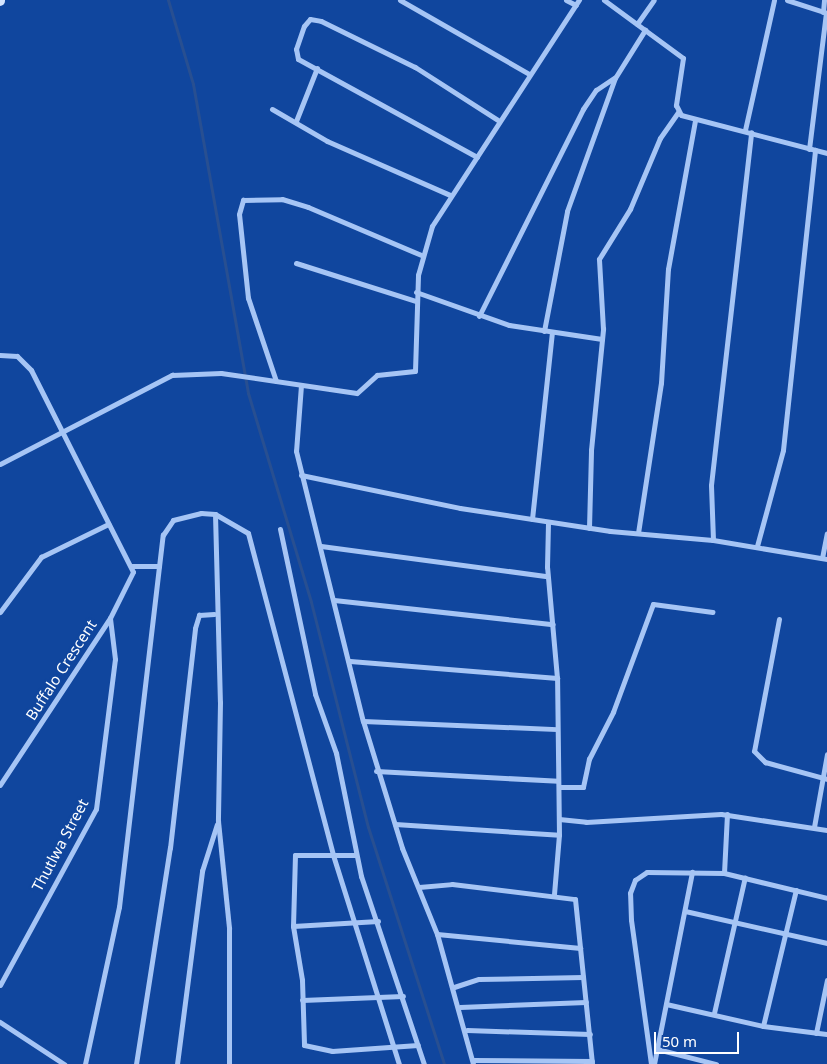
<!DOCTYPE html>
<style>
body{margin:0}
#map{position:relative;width:827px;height:1064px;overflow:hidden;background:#10469e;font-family:"Noto Sans",sans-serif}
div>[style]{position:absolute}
.stream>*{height:3px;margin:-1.5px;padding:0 1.5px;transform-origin:1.5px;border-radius:1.5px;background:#284f91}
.minor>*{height:5px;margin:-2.5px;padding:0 2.5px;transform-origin:2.5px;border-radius:2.5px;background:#a6c5f5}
.secondary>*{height:10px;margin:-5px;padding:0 5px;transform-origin:5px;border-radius:5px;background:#d6e5fe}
span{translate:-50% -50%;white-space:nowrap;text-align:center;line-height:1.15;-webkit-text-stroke:5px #10469e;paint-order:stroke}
.street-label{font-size:15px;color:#fff}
.scale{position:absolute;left:654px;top:1032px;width:85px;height:22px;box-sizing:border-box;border:2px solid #fff;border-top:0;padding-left:6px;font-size:15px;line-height:18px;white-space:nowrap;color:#fff;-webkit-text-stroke:4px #10469e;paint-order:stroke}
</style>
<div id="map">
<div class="stream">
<div style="left:168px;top:0;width:88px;rotate:73.4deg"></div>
<div style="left:193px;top:84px;width:314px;rotate:79.9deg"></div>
<div style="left:248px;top:393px;width:218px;rotate:73.2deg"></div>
<div style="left:311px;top:602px;width:232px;rotate:75.8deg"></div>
<div style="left:368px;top:827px;width:249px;rotate:72.2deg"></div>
</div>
<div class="minor">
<div style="left:400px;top:0;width:149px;rotate:29.8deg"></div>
<div style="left:566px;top:0;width:11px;rotate:27deg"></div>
<div style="left:604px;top:0;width:98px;rotate:36.3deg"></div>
<div style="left:683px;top:58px;width:48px;rotate:98.5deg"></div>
<div style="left:676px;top:105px;width:11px;rotate:63deg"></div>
<div style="left:681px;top:115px;width:151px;rotate:14.6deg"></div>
<div style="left:787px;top:0;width:42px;rotate:18deg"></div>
<div style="left:823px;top:12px;width:12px;rotate:-85deg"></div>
<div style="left:637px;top:24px;width:29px;rotate:-55deg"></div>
<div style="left:272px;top:109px;width:64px;rotate:30.2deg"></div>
<div style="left:327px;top:141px;width:134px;rotate:23.7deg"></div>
<div style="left:296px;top:121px;width:57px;rotate:-68.4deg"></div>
<div style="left:745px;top:130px;width:133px;rotate:-77.4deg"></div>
<div style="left:809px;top:149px;width:137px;rotate:-82.9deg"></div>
<div style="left:477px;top:157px;width:204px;rotate:-151.3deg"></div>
<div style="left:298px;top:59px;width:10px;rotate:-101deg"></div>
<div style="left:296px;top:49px;width:24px;rotate:-71deg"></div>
<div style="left:304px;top:26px;width:9px;rotate:-49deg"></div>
<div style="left:310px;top:19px;width:11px;rotate:10deg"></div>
<div style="left:321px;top:21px;width:105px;rotate:26.1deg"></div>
<div style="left:415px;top:67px;width:98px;rotate:32.6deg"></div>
<div style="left:296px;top:263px;width:126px;rotate:17.6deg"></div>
<div style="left:416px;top:292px;width:99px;rotate:19.5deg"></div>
<div style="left:509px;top:325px;width:94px;rotate:8.6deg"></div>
<div style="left:479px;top:316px;width:232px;rotate:-63.3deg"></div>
<div style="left:583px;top:109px;width:23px;rotate:-56deg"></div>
<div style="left:596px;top:90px;width:22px;rotate:-34deg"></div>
<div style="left:544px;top:331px;width:122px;rotate:-79.1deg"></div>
<div style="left:567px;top:211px;width:141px;rotate:-70.2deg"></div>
<div style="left:615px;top:78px;width:57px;rotate:-58deg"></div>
<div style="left:0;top:355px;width:17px;rotate:3deg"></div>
<div style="left:17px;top:356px;width:20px;rotate:45deg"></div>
<div style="left:31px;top:370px;width:226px;rotate:63.2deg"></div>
<div style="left:133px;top:572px;width:51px;rotate:116.6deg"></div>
<div style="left:110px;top:618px;width:200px;rotate:123.4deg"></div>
<div style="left:276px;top:381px;width:88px;rotate:-108.6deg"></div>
<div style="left:248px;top:298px;width:84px;rotate:-96.1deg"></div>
<div style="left:239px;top:214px;width:15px;rotate:-74deg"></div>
<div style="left:243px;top:200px;width:39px;rotate:-1deg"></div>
<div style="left:282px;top:199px;width:27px;rotate:17deg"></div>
<div style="left:308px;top:207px;width:123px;rotate:23deg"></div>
<div style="left:301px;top:385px;width:66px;rotate:94.3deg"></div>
<div style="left:296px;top:451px;width:278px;rotate:76.1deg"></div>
<div style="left:363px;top:721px;width:133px;rotate:72.9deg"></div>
<div style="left:402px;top:848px;width:93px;rotate:67.9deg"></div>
<div style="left:437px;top:934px;width:135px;rotate:74.5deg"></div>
<div style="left:0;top:464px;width:194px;rotate:-27.4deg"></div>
<div style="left:172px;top:375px;width:49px;rotate:-2.3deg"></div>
<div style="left:221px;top:373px;width:137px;rotate:8.4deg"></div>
<div style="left:357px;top:393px;width:27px;rotate:-42deg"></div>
<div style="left:377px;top:375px;width:38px;rotate:-6deg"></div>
<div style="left:415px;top:371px;width:96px;rotate:-88.2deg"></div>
<div style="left:418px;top:275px;width:51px;rotate:-74.1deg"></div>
<div style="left:432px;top:226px;width:270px;rotate:-57deg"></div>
<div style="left:301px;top:475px;width:162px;rotate:11.7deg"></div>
<div style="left:460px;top:508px;width:152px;rotate:8.7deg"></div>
<div style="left:610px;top:531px;width:103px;rotate:5deg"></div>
<div style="left:713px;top:540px;width:116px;rotate:9.5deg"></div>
<div style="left:215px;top:514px;width:188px;rotate:88.5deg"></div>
<div style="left:220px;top:702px;width:119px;rotate:91deg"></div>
<div style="left:218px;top:821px;width:108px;rotate:84.1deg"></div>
<div style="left:229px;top:928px;width:136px;rotate:90deg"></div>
<div style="left:532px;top:519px;width:188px;rotate:-83.9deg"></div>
<div style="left:589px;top:528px;width:78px;rotate:-88.5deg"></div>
<div style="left:591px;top:450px;width:122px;rotate:-84.3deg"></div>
<div style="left:603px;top:329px;width:70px;rotate:-93.3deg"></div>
<div style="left:599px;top:259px;width:59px;rotate:-58.2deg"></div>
<div style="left:630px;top:209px;width:77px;rotate:-67.1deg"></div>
<div style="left:660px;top:138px;width:32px;rotate:-55deg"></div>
<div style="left:280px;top:529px;width:169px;rotate:78deg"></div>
<div style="left:315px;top:694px;width:63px;rotate:70.4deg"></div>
<div style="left:336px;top:753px;width:126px;rotate:78.5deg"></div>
<div style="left:361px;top:876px;width:198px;rotate:71.5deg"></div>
<div style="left:638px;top:533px;width:152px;rotate:-81.3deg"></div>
<div style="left:661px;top:383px;width:114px;rotate:-86.5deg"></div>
<div style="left:668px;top:269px;width:151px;rotate:-79.7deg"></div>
<div style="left:713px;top:540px;width:55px;rotate:-92.1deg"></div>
<div style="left:711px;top:485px;width:355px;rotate:-83.5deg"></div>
<div style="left:321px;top:546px;width:228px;rotate:7.6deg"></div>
<div style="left:757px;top:546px;width:99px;rotate:-74.8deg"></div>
<div style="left:783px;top:450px;width:302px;rotate:-83.9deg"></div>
<div style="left:822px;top:558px;width:25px;rotate:-79deg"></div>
<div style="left:132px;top:566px;width:27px"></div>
<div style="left:334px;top:600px;width:220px;rotate:6.3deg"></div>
<div style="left:0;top:612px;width:69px;rotate:-53.3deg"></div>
<div style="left:41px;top:557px;width:75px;rotate:-26.2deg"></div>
<div style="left:779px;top:619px;width:134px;rotate:100.7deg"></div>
<div style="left:754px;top:751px;width:16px;rotate:45deg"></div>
<div style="left:765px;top:762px;width:64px;rotate:15.3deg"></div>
<div style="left:350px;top:661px;width:208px;rotate:4.7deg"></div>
<div style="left:363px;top:721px;width:194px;rotate:2.4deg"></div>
<div style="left:376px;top:771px;width:182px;rotate:3.1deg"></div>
<div style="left:559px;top:787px;width:24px"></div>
<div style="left:583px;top:787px;width:29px;rotate:-78deg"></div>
<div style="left:589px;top:759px;width:53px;rotate:-62.9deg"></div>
<div style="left:613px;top:712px;width:115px;rotate:-69.7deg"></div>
<div style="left:653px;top:604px;width:60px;rotate:7.7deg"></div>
<div style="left:559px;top:819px;width:27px;rotate:6deg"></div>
<div style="left:586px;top:822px;width:135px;rotate:-3.4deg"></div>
<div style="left:721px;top:814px;width:107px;rotate:8.6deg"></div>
<div style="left:395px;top:824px;width:164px;rotate:3.8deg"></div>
<div style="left:559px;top:835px;width:157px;rotate:-90.7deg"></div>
<div style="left:557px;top:678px;width:111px;rotate:-95.1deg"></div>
<div style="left:547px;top:567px;width:45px;rotate:-88.7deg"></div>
<div style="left:814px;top:827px;width:74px;rotate:-79.9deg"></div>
<div style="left:724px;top:873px;width:59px;rotate:-87.1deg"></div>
<div style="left:419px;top:887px;width:33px;rotate:-5deg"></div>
<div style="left:452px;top:884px;width:124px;rotate:7deg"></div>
<div style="left:575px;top:899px;width:166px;rotate:84.1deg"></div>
<div style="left:554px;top:894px;width:59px;rotate:-85.2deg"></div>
<div style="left:685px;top:911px;width:146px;rotate:12.7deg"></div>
<div style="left:378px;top:921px;width:85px;rotate:176.6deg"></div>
<div style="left:293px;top:926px;width:55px;rotate:80.5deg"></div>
<div style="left:302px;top:980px;width:65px;rotate:88.2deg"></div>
<div style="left:304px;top:1045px;width:29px;rotate:12deg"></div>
<div style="left:332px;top:1051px;width:86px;rotate:-4deg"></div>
<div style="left:293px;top:926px;width:71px;rotate:-88.4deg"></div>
<div style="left:295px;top:855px;width:61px"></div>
<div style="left:437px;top:934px;width:144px;rotate:5.6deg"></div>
<div style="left:0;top:985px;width:200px;rotate:-61.4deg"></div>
<div style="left:96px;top:809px;width:151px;rotate:-82.8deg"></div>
<div style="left:115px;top:659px;width:41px;rotate:-97deg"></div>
<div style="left:454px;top:987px;width:26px;rotate:-18deg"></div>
<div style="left:479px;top:979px;width:104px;rotate:-1.1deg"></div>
<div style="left:302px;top:1000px;width:101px;rotate:-2.3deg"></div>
<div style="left:666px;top:1004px;width:99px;rotate:12.8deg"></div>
<div style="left:763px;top:1026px;width:64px;rotate:7.1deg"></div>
<div style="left:460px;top:1007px;width:126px;rotate:-2.3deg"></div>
<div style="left:714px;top:1013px;width:139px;rotate:-77.2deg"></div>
<div style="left:0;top:1022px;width:77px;rotate:33.3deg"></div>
<div style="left:763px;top:1026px;width:140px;rotate:-76.4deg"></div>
<div style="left:467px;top:1030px;width:123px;rotate:1.9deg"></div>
<div style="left:816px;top:1033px;width:54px;rotate:-78.3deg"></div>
<div style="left:657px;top:1049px;width:61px;rotate:14.3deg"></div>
<div style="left:473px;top:1060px;width:119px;rotate:0.5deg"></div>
<div style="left:85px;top:1064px;width:161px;rotate:-77.8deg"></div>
<div style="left:119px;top:907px;width:375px;rotate:-83.3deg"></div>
<div style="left:163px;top:535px;width:18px;rotate:-56deg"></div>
<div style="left:173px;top:520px;width:29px;rotate:-14deg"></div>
<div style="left:201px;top:513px;width:14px;rotate:4deg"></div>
<div style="left:215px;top:514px;width:38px;rotate:30deg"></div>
<div style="left:248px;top:533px;width:333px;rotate:75.2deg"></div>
<div style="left:333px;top:855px;width:219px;rotate:72.5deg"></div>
<div style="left:136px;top:1064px;width:219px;rotate:-81.1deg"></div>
<div style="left:170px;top:848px;width:221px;rotate:-83.5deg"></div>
<div style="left:195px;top:628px;width:14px;rotate:-73deg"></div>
<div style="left:199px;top:615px;width:15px;rotate:-4deg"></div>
<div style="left:177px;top:1064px;width:195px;rotate:-82.6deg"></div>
<div style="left:202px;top:871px;width:49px;rotate:-72.3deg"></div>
<div style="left:651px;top:1064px;width:145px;rotate:-97.9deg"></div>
<div style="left:631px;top:920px;width:27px;rotate:-92deg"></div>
<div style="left:630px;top:893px;width:14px;rotate:-69deg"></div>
<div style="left:635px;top:880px;width:14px;rotate:-34deg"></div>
<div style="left:647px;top:872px;width:77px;rotate:0.7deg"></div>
<div style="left:724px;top:873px;width:106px;rotate:13.6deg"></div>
<div style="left:654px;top:1064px;width:196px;rotate:-78.8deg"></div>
</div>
<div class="secondary">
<div style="left:0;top:1px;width:1px;rotate:-90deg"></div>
</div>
<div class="street-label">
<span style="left:61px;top:670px;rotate:-57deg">Buffalo Crescent</span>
<span style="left:60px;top:845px;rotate:-62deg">Thutlwa Street</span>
</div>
<div class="scale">50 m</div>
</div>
